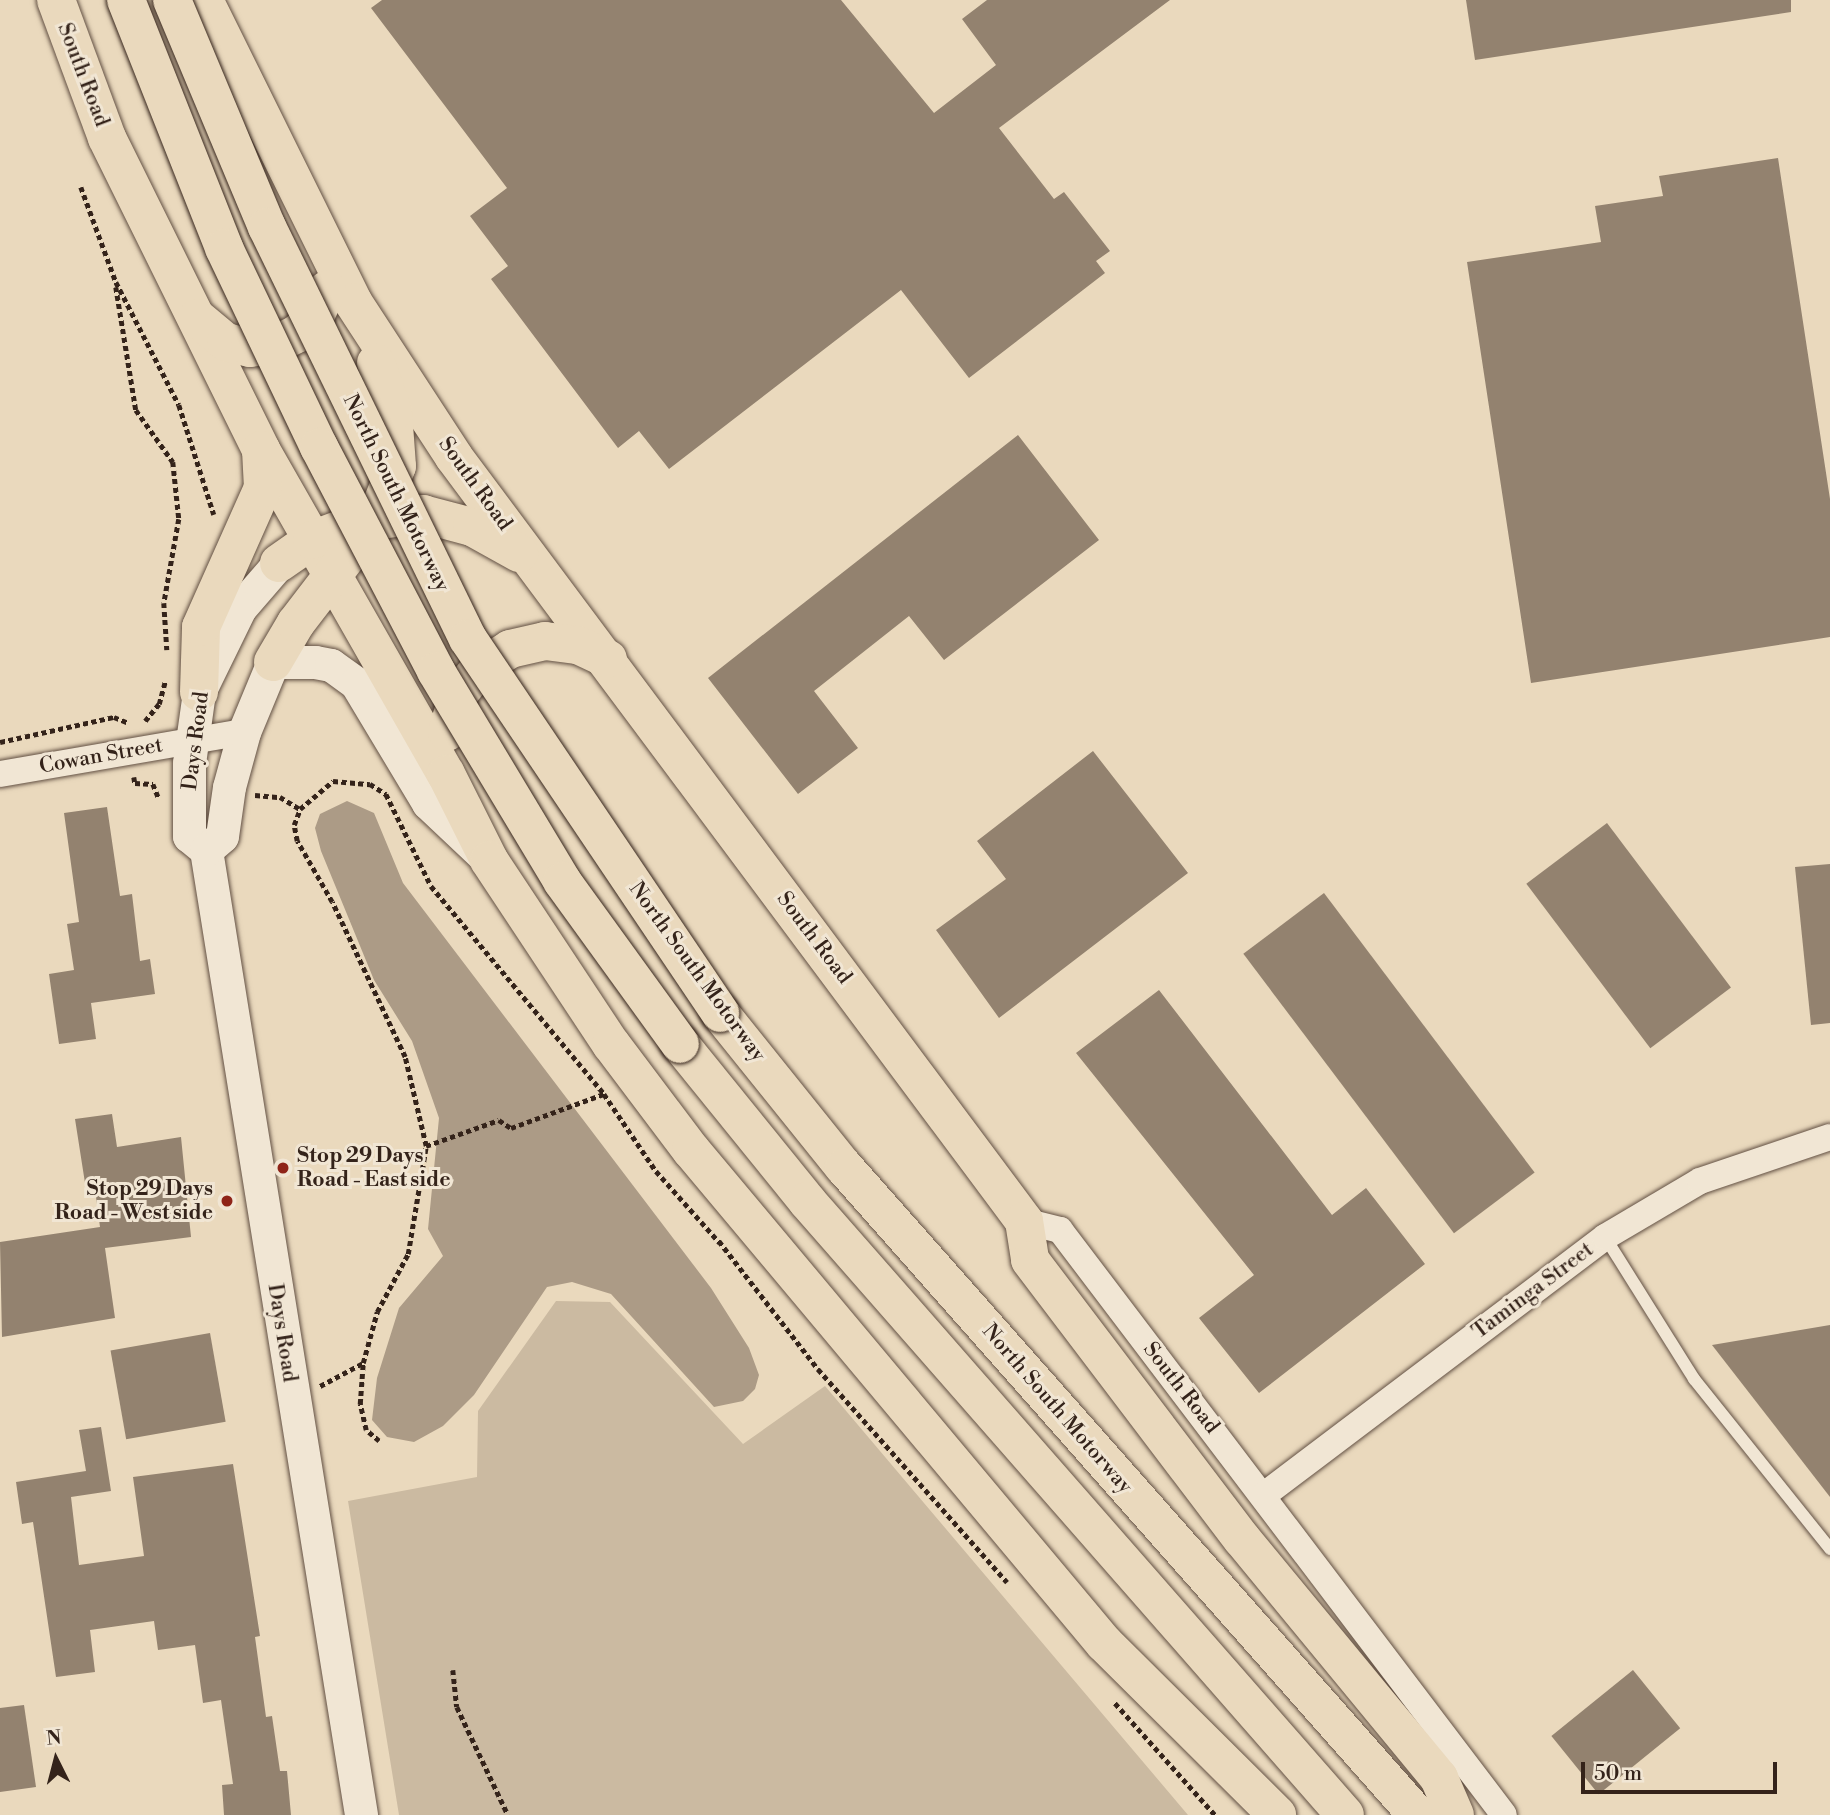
<!DOCTYPE html>
<style>
body{margin:0}
#map{position:relative;width:1830px;height:1815px;overflow:hidden;background:#ead9bd;font-family:"Libre Bodoni",serif}
div>[style]{position:absolute}
.green>*{inset:0;background:#cbbaa1}
.water>*{inset:0;background:#ac9b86}
.building>*{inset:0;background:#93826f;transform-origin:0 0}
.path>*{height:4.5px;margin-top:-2.25px;transform-origin:0;background:repeating-linear-gradient(90deg,#34231a 0 5px,transparent 0 8.5px)}
.roads{filter:drop-shadow(0 0 2px #625043) drop-shadow(0 0 2px #625043)}
.service>*{height:12px;margin:-6px;padding:0 6px;transform-origin:6px;border-radius:6px;background:#f1e6d4}
.minor>*{height:26px;margin:-13px;padding:0 13px;transform-origin:13px;border-radius:13px;background:#f1e6d4}
.tertiary>*{height:33px;margin:-16.5px;padding:0 16.5px;transform-origin:16.5px;border-radius:16.5px;background:#f1e6d4}
.trunk>*{height:38px;margin:-19px;padding:0 19px;transform-origin:19px;border-radius:19px;background:#ead9bd}
.motorway>*{height:38px;margin:-19px;padding:0 19px;transform-origin:19px;border-radius:19px;background:#ead9bd}
.bridges{filter:drop-shadow(0 0 2px #34231a) drop-shadow(0 0 2px #34231a)}
.motorway-bridge>*{height:38px;margin:-19px;padding:0 19px;transform-origin:19px;border-radius:19px;background:#ead9bd}
.dots>*{width:19px;height:19px;translate:-50% -50%;box-sizing:border-box;border:4px solid #f1e6d4;border-radius:50%}
span{translate:-50% -50%;white-space:nowrap;text-align:center;line-height:1.15;-webkit-text-stroke:6px #f1e6d4;paint-order:stroke}
.street-label{font-size:21px;color:#34231a}
.poi-label{font-size:21px;color:#34231a;font-weight:700}
.left{translate:0 -50%;text-align:left}
.right{translate:-100% -50%;text-align:right}
.north{position:absolute;left:21px;top:1724px;width:70px;height:70px;-webkit-text-stroke:5px #f1e6d4;paint-order:stroke;rotate:354deg;font-size:19px;font-weight:700;line-height:28px;text-align:center;color:#34231a}
.north::after{content:'';display:block;margin:auto;width:24px;height:32px;background:#34231a;clip-path:polygon(50% 0,100% 100%,50% 72%,0 100%)}
.scale{position:absolute;left:1581px;top:1762px;width:196px;height:32px;box-sizing:border-box;border:4px solid #34231a;border-top:0;padding-left:9px;font-size:21px;line-height:24px;white-space:nowrap;color:#34231a;-webkit-text-stroke:5px #f1e6d4;paint-order:stroke}
</style>
<div id="map">
<div class="green">
<div style="clip-path:polygon(556px 1301px,610px 1302px,743px 1444px,825px 1386px,1188px 1815px,399px 1815px,348px 1501px,477px 1477px,478px 1411px)"></div>
</div>
<div class="water">
<div style="clip-path:polygon(347px 801px,374px 813px,403px 883px,711px 1288px,749px 1348px,759px 1375px,755px 1389px,743px 1401px,714px 1407px,611px 1294px,572px 1282px,547px 1287px,474px 1395px,443px 1426px,414px 1442px,387px 1437px,372px 1420px,377px 1378px,399px 1308px,443px 1256px,428px 1229px,439px 1118px,412px 1041px,374px 980px,321px 851px,315px 828px,320px 814px)"></div>
</div>
<div class="building">
<div style="clip-path:polygon(382px 0,841px 0,934px 113px,996px 65px,962px 19px,987px 0,1170px 0,999px 128px,1054px 199px,1064px 192px,1110px 251px,1096px 261px,1105px 273px,969px 378px,901px 290px,669px 469px,639px 431px,618px 448px,491px 279px,508px 266px,470px 216px,507px 188px,371px 8px)"></div>
<div style="clip-path:polygon(1466px 0,1791px 0,1791px 12px,1475px 60px)"></div>
<div style="clip-path:polygon(1778px 158px,1830px 499px,1830px 637px,1531px 683px,1467px 262px,1601px 242px,1595px 206px,1663px 196px,1659px 176px)"></div>
<div style="clip-path:polygon(1018px 435px,1099px 540px,944px 660px,909px 616px,814px 691px,858px 748px,798px 794px,708px 678px)"></div>
<div style="clip-path:polygon(1093px 751px,1188px 873px,999px 1018px,936px 930px,1006px 879px,977px 841px)"></div>
<div style="clip-path:polygon(107px 807px,120px 896px,132px 894px,140px 961px,150px 959px,155px 994px,91px 1003px,96px 1039px,59px 1044px,49px 974px,74px 970px,67px 924px,79px 922px,64px 813px)"></div>
<div style="left:1607px;top:823px;width:206px;height:101px;rotate:53deg"></div>
<div style="clip-path:polygon(1830px 864px,1830px 1023px,1811px 1025px,1795px 867px)"></div>
<div style="left:1324px;top:893px;width:350px;height:101px;rotate:53deg"></div>
<div style="clip-path:polygon(1159px 990px,1332px 1215px,1366px 1188px,1425px 1264px,1259px 1393px,1199px 1318px,1254px 1275px,1076px 1053px)"></div>
<div style="clip-path:polygon(112px 1114px,117px 1147px,181px 1137px,191px 1237px,105px 1248px,115px 1318px,2px 1337px,0 1242px,100px 1227px,94px 1182px,85px 1183px,75px 1119px)"></div>
<div style="clip-path:polygon(1830px 1325px,1830px 1497px,1712px 1345px)"></div>
<div style="left:210px;top:1333px;width:90px;height:101px;rotate:80deg"></div>
<div style="clip-path:polygon(101px 1427px,111px 1491px,71px 1497px,79px 1565px,144px 1556px,133px 1477px,233px 1464px,260px 1636px,255px 1637px,266px 1717px,272px 1716px,280px 1771px,287px 1771px,291px 1815px,224px 1815px,222px 1785px,233px 1784px,221px 1700px,203px 1703px,195px 1645px,158px 1650px,154px 1621px,90px 1630px,95px 1672px,56px 1677px,33px 1522px,22px 1524px,16px 1482px,86px 1471px,79px 1430px)"></div>
<div style="left:1633px;top:1670px;width:75px;height:105px;rotate:51deg"></div>
<div style="clip-path:polygon(24px 1705px,36px 1787px,0 1792px,0 1708px)"></div>
</div>
<div class="path">
<div style="left:81px;top:187px;width:101px;rotate:69.8deg"></div>
<div style="left:116px;top:282px;width:138px;rotate:62.9deg"></div>
<div style="left:179px;top:405px;width:115px;rotate:72.3deg"></div>
<div style="left:116px;top:287px;width:125px;rotate:80.8deg"></div>
<div style="left:136px;top:410px;width:64px;rotate:54.6deg"></div>
<div style="left:173px;top:462px;width:57px;rotate:84deg"></div>
<div style="left:179px;top:519px;width:85px;rotate:100.1deg"></div>
<div style="left:164px;top:603px;width:47px;rotate:86.3deg"></div>
<div style="left:145px;top:721px;width:22px;rotate:-51deg"></div>
<div style="left:159px;top:704px;width:24px;rotate:-75deg"></div>
<div style="left:0;top:742px;width:117px;rotate:-12.4deg"></div>
<div style="left:114px;top:717px;width:16px;rotate:22deg"></div>
<div style="left:134px;top:777px;width:6px;rotate:81deg"></div>
<div style="left:135px;top:783px;width:18px;rotate:3deg"></div>
<div style="left:153px;top:784px;width:16px;rotate:68deg"></div>
<div style="left:255px;top:795px;width:25px;rotate:5deg"></div>
<div style="left:280px;top:797px;width:23px;rotate:31deg"></div>
<div style="left:426px;top:1146px;width:77px;rotate:-19.6deg"></div>
<div style="left:499px;top:1120px;width:14px;rotate:34deg"></div>
<div style="left:511px;top:1128px;width:99px;rotate:-20.1deg"></div>
<div style="left:719px;top:1241px;width:162px;rotate:52.3deg"></div>
<div style="left:818px;top:1369px;width:285px;rotate:48.4deg"></div>
<div style="left:320px;top:1386px;width:49px;rotate:-28.1deg"></div>
<div style="left:379px;top:1441px;width:17px;rotate:-140deg"></div>
<div style="left:366px;top:1430px;width:27px;rotate:-103deg"></div>
<div style="left:360px;top:1404px;width:41px;rotate:-85.8deg"></div>
<div style="left:363px;top:1363px;width:53px;rotate:-74.6deg"></div>
<div style="left:377px;top:1312px;width:66px;rotate:-61.9deg"></div>
<div style="left:408px;top:1254px;width:109px;rotate:-80.5deg"></div>
<div style="left:426px;top:1146px;width:91px;rotate:-103.3deg"></div>
<div style="left:405px;top:1057px;width:171px;rotate:-115.2deg"></div>
<div style="left:332px;top:902px;width:70px;rotate:-119.8deg"></div>
<div style="left:297px;top:841px;width:16px;rotate:-101deg"></div>
<div style="left:294px;top:825px;width:17px;rotate:-69deg"></div>
<div style="left:300px;top:809px;width:43px;rotate:-40.3deg"></div>
<div style="left:333px;top:781px;width:37px;rotate:5deg"></div>
<div style="left:370px;top:784px;width:19px;rotate:32deg"></div>
<div style="left:386px;top:794px;width:102px;rotate:63.9deg"></div>
<div style="left:431px;top:886px;width:271px;rotate:50.2deg"></div>
<div style="left:604px;top:1094px;width:93px;rotate:56deg"></div>
<div style="left:656px;top:1171px;width:96px;rotate:48.4deg"></div>
<div style="left:453px;top:1670px;width:37px;rotate:84deg"></div>
<div style="left:457px;top:1707px;width:119px;rotate:64.7deg"></div>
<div style="left:1115px;top:1703px;width:150px;rotate:48.2deg"></div>
</div>
<div class="roads">
<div class="service">
<div style="left:1605px;top:1237px;width:168px;rotate:57.9deg"></div>
<div style="left:1694px;top:1379px;width:218px;rotate:51.3deg"></div>
</div>
<div class="minor">
<div style="left:0;top:774px;width:248px;rotate:-9.8deg"></div>
<div style="left:1024px;top:1221px;width:37px;rotate:14deg"></div>
<div style="left:1060px;top:1230px;width:734px;rotate:52.8deg"></div>
<div style="left:1264px;top:1495px;width:428px;rotate:-37.1deg"></div>
<div style="left:1605px;top:1237px;width:110px;rotate:-30.5deg"></div>
<div style="left:1700px;top:1181px;width:137px;rotate:-18.7deg"></div>
</div>
<div class="tertiary">
<div style="left:279px;top:563px;width:60px;rotate:130.9deg"></div>
<div style="left:240px;top:608px;width:93px;rotate:116deg"></div>
<div style="left:199px;top:692px;width:72px;rotate:98deg"></div>
<div style="left:189px;top:763px;width:73px;rotate:90deg"></div>
<div style="left:189px;top:836px;width:22px;rotate:39deg"></div>
<div style="left:206px;top:850px;width:977px;rotate:80.87deg"></div>
<div style="left:206px;top:850px;width:21px;rotate:-41deg"></div>
<div style="left:222px;top:836px;width:49px;rotate:-81.9deg"></div>
<div style="left:229px;top:787px;width:57px;rotate:-74.7deg"></div>
<div style="left:244px;top:732px;width:76px;rotate:-67.5deg"></div>
<div style="left:273px;top:662px;width:42px"></div>
<div style="left:315px;top:662px;width:16px;rotate:11deg"></div>
<div style="left:331px;top:665px;width:31px;rotate:36deg"></div>
<div style="left:356px;top:683px;width:140px;rotate:59deg"></div>
<div style="left:428px;top:803px;width:74px;rotate:43.4deg"></div>
</div>
<div class="trunk">
<div style="left:56px;top:0;width:147px;rotate:69.7deg"></div>
<div style="left:107px;top:138px;width:348px;rotate:63.7deg"></div>
<div style="left:261px;top:450px;width:373px;rotate:60.3deg"></div>
<div style="left:446px;top:774px;width:96px;rotate:63.4deg"></div>
<div style="left:489px;top:860px;width:221px;rotate:56.5deg"></div>
<div style="left:611px;top:1044px;width:133px;rotate:53deg"></div>
<div style="left:204px;top:0;width:337px;rotate:63.7deg"></div>
<div style="left:353px;top:302px;width:185px;rotate:56.9deg"></div>
<div style="left:454px;top:457px;width:953px;rotate:53.27deg"></div>
<div style="left:197px;top:318px;width:38px;rotate:40deg"></div>
<div style="left:226px;top:342px;width:25px;rotate:14deg"></div>
<div style="left:250px;top:348px;width:25px;rotate:-7deg"></div>
<div style="left:275px;top:345px;width:25px;rotate:-27deg"></div>
<div style="left:297px;top:334px;width:25px;rotate:-43deg"></div>
<div style="left:315px;top:317px;width:30px;rotate:-66deg"></div>
<div style="left:279px;top:563px;width:40px;rotate:-34.9deg"></div>
<div style="left:312px;top:540px;width:45px;rotate:-20.9deg"></div>
<div style="left:354px;top:524px;width:70px;rotate:-8.2deg"></div>
<div style="left:423px;top:514px;width:51px;rotate:14.9deg"></div>
<div style="left:472px;top:527px;width:54px;rotate:29deg"></div>
<div style="left:273px;top:662px;width:45px;rotate:-59.5deg"></div>
<div style="left:296px;top:623px;width:130px;rotate:-52.5deg"></div>
<div style="left:375px;top:520px;width:58px;rotate:-67.8deg"></div>
<div style="left:397px;top:466px;width:54px;rotate:-94.2deg"></div>
<div style="left:393px;top:412px;width:52px;rotate:-109.1deg"></div>
<div style="left:199px;top:692px;width:65px;rotate:-88.2deg"></div>
<div style="left:201px;top:627px;width:152px;rotate:-66deg"></div>
<div style="left:263px;top:488px;width:38px;rotate:-93deg"></div>
<div style="left:447px;top:732px;width:39px;rotate:-73deg"></div>
<div style="left:458px;top:695px;width:35px;rotate:-51deg"></div>
<div style="left:480px;top:668px;width:36px;rotate:-32deg"></div>
<div style="left:510px;top:649px;width:36px;rotate:-13deg"></div>
<div style="left:545px;top:641px;width:33px;rotate:7deg"></div>
<div style="left:578px;top:645px;width:33px;rotate:25deg"></div>
</div>
<div class="motorway">
<div style="left:720px;top:1013px;width:198px;rotate:51.2deg"></div>
<div style="left:844px;top:1167px;width:865px;rotate:48.51deg"></div>
<div style="left:680px;top:1044px;width:202px;rotate:51deg"></div>
<div style="left:807px;top:1201px;width:816px;rotate:48.77deg"></div>
<div style="left:691px;top:1150px;width:643px;rotate:50.05deg"></div>
<div style="left:1104px;top:1643px;width:244px;rotate:44.8deg"></div>
<div style="left:1024px;top:1221px;width:39px;rotate:81deg"></div>
<div style="left:1030px;top:1260px;width:350px;rotate:52.8deg"></div>
<div style="left:1242px;top:1539px;width:310px;rotate:50.5deg"></div>
<div style="left:1439px;top:1778px;width:40px;rotate:66.6deg"></div>
</div>
</div>
<div class="bridges">
<div class="motorway-bridge">
<div style="left:126px;top:0;width:267px;rotate:68.4deg"></div>
<div style="left:224px;top:248px;width:221px;rotate:64.5deg"></div>
<div style="left:319px;top:447px;width:253px;rotate:62.4deg"></div>
<div style="left:436px;top:671px;width:245px;rotate:59deg"></div>
<div style="left:562px;top:881px;width:201px;rotate:54.1deg"></div>
<div style="left:172px;top:0;width:246px;rotate:67.3deg"></div>
<div style="left:267px;top:227px;width:458px;rotate:64deg"></div>
<div style="left:468px;top:639px;width:451px;rotate:56deg"></div>
</div>
</div>
<div class="dots">
<div style="left:283px;top:1168px;background:#8f2418"></div>
<div style="left:227px;top:1201px;background:#8f2418"></div>
</div>
<div class="street-label">
<span style="left:83px;top:75px;rotate:69deg">South Road</span>
<span style="left:475px;top:484px;rotate:54deg">South Road</span>
<span style="left:396px;top:493px;rotate:64deg">North South Motorway</span>
<span style="left:196px;top:741px;rotate:-83deg">Days Road</span>
<span style="left:101px;top:756px;rotate:-10deg">Cowan Street</span>
<span style="left:814px;top:938px;rotate:53deg">South Road</span>
<span style="left:697px;top:972px;rotate:54deg">North South Motorway</span>
<span style="left:1533px;top:1291px;rotate:-37deg">Taminga Street</span>
<span style="left:282px;top:1333px;rotate:81deg">Days Road</span>
<span style="left:1181px;top:1388px;rotate:52deg">South Road</span>
<span style="left:1057px;top:1409px;rotate:49deg">North South Motorway</span>
</div>
<div class="poi-label">
<span class="left" style="left:297px;top:1168px">Stop 29 Days<br>Road - East side</span>
<span class="right" style="left:213px;top:1201px">Stop 29 Days<br>Road - West side</span>
</div>
<div class="north">N</div>
<div class="scale">50 m</div>
</div>
